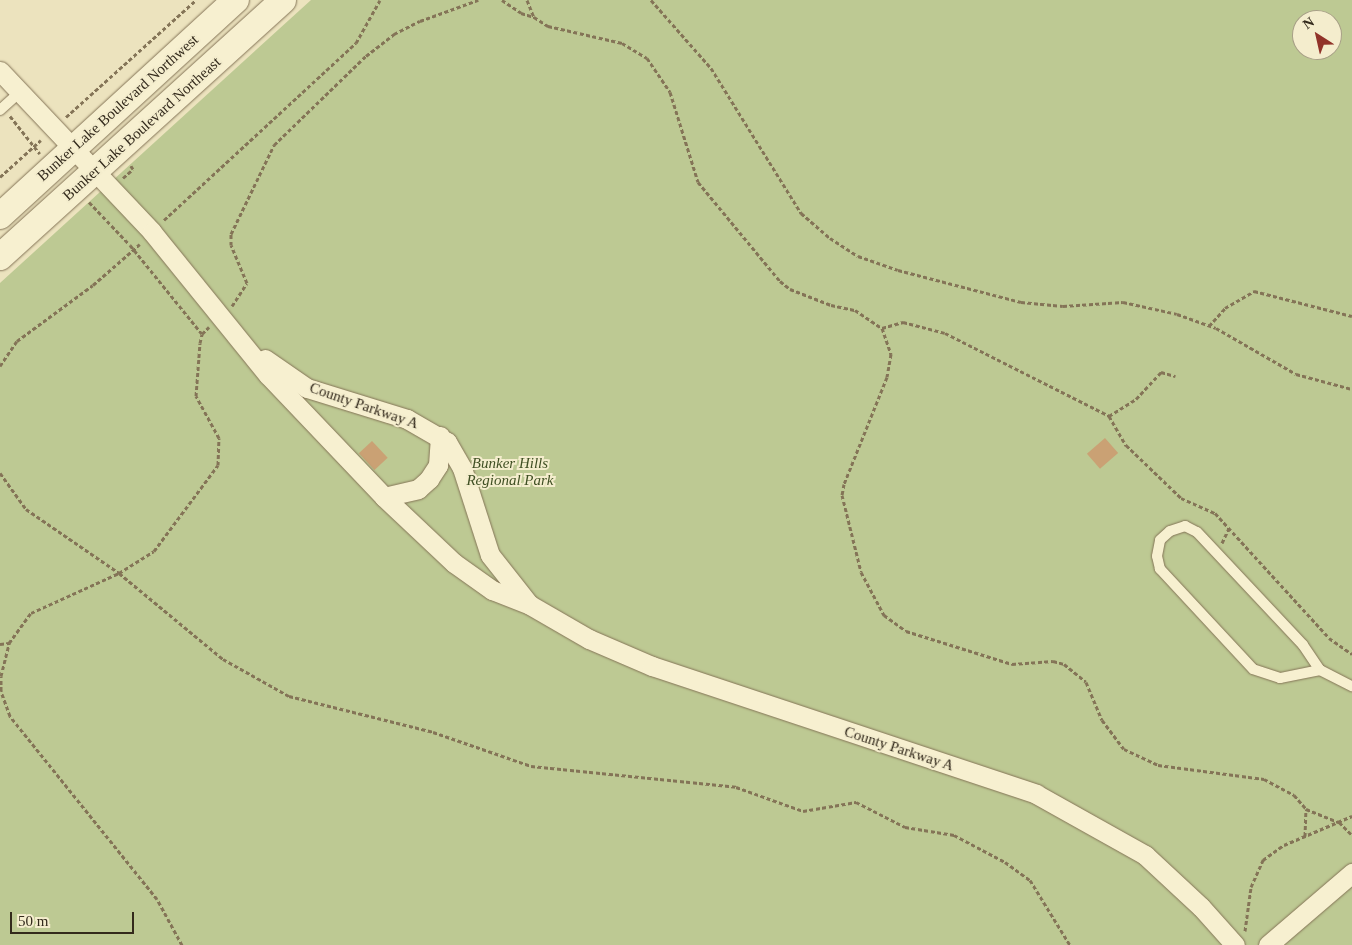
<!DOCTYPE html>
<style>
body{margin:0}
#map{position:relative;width:1352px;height:945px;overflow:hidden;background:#ece3be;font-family:Georgia,serif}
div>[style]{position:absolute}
.green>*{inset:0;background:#bdc993}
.building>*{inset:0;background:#caa174;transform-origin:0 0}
.path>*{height:3px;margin-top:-1.5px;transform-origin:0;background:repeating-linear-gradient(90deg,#847457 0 4px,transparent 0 6.5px)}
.roads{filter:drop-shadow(0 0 1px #847457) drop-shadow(0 0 1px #847457)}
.service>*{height:10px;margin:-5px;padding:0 5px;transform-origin:5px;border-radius:5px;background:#f7f0d0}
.minor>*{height:19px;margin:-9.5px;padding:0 9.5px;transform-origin:9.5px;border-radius:9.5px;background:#f7f0d0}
.secondary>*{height:26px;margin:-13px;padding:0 13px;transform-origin:13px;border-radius:13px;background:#f7f0d0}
span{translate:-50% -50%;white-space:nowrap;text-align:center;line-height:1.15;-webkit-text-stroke:4px #f4edcd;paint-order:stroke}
.street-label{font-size:15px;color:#332a1c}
.park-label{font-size:15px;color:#3f4f23;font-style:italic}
.north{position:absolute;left:1292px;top:10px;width:50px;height:50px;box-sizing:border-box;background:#f4edcd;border:1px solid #a79f86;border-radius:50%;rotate:325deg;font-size:14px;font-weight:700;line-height:20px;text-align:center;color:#332a1c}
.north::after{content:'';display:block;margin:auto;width:18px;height:22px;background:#913329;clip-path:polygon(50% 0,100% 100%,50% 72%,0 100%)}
.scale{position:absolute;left:10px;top:912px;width:124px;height:22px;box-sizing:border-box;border:2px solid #332a1c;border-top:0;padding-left:6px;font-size:15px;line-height:18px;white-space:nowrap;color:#332a1c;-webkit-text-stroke:4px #f4edcd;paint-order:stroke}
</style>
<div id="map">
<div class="green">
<div style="clip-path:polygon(evenodd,311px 0,1352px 0,1352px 945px,0 945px,0 283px,311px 0,1302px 20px,1332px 20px,1332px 50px,1302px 50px,1302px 20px)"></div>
</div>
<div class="building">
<div style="left:1105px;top:438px;width:20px;height:24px;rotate:49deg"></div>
<div style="left:372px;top:441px;width:23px;height:18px;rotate:47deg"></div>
</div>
<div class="path">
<div style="left:502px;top:0;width:23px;rotate:34deg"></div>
<div style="left:521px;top:13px;width:14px;rotate:17deg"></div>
<div style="left:527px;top:0;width:18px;rotate:68deg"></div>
<div style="left:534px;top:17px;width:17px;rotate:33deg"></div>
<div style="left:548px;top:26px;width:76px;rotate:12.9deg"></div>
<div style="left:622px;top:43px;width:29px;rotate:31deg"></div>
<div style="left:647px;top:58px;width:41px;rotate:55.9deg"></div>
<div style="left:670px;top:92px;width:94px;rotate:72.7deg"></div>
<div style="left:698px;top:182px;width:129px;rotate:50.4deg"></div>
<div style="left:780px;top:281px;width:13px;rotate:39deg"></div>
<div style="left:790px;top:289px;width:44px;rotate:21.3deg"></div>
<div style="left:831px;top:305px;width:25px;rotate:12deg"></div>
<div style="left:855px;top:310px;width:32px;rotate:34deg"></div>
<div style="left:882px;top:328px;width:22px;rotate:-16deg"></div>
<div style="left:903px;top:322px;width:43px;rotate:14.7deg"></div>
<div style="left:945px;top:333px;width:184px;rotate:26.8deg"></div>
<div style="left:1109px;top:416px;width:34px;rotate:60deg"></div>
<div style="left:1126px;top:445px;width:76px;rotate:43.9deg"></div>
<div style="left:1181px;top:498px;width:37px;rotate:24deg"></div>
<div style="left:1215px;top:513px;width:169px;rotate:47.6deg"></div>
<div style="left:1329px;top:638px;width:28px;rotate:35deg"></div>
<div style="left:651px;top:0;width:91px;rotate:48.6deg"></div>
<div style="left:711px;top:68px;width:171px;rotate:58.2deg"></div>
<div style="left:801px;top:213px;width:38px;rotate:41deg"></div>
<div style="left:830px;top:238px;width:33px;rotate:33deg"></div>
<div style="left:858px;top:256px;width:42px;rotate:19.3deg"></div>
<div style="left:898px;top:270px;width:127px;rotate:14.6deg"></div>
<div style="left:1021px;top:302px;width:42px;rotate:5.4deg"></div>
<div style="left:1063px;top:306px;width:60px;rotate:-3.8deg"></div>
<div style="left:1123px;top:302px;width:55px;rotate:12.5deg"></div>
<div style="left:1177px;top:314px;width:41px;rotate:19.7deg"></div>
<div style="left:1216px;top:328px;width:92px;rotate:29.9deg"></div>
<div style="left:1296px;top:374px;width:58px;rotate:15deg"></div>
<div style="left:10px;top:116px;width:48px;rotate:51.7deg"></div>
<div style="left:66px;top:117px;width:175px;rotate:-42deg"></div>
<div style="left:0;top:177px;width:55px;rotate:-42.1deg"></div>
<div style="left:123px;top:178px;width:13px;rotate:-42deg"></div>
<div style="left:133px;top:169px;width:4px;rotate:-124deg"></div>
<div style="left:89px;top:202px;width:59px;rotate:46.4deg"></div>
<div style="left:130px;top:245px;width:114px;rotate:51deg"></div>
<div style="left:164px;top:220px;width:261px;rotate:-42.7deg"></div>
<div style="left:356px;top:43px;width:49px;rotate:-60.8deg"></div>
<div style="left:232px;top:306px;width:27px;rotate:-57deg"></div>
<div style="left:247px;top:283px;width:41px;rotate:-112.8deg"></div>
<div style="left:231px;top:245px;width:11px;rotate:-90deg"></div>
<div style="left:231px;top:234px;width:99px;rotate:-64.2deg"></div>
<div style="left:274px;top:145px;width:128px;rotate:-44.1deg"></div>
<div style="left:366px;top:56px;width:36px;rotate:-38deg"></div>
<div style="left:394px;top:34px;width:29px;rotate:-27deg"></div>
<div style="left:420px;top:21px;width:62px;rotate:-19.9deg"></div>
<div style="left:1209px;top:326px;width:24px;rotate:-48deg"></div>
<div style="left:1225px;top:308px;width:34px;rotate:-30deg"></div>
<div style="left:1254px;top:291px;width:101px;rotate:14.3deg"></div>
<div style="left:882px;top:328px;width:28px;rotate:71deg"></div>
<div style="left:891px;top:354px;width:23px;rotate:100deg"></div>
<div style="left:887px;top:377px;width:115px;rotate:111.9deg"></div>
<div style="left:844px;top:484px;width:11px;rotate:100deg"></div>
<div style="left:842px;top:495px;width:79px;rotate:76.1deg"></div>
<div style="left:861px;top:572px;width:49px;rotate:61.9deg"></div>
<div style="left:884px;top:615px;width:27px;rotate:36deg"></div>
<div style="left:906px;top:631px;width:111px;rotate:17.3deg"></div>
<div style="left:1012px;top:664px;width:41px;rotate:-4.2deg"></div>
<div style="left:1053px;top:661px;width:11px;rotate:15deg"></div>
<div style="left:1064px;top:664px;width:28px;rotate:39deg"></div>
<div style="left:1086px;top:682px;width:41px;rotate:67.2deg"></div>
<div style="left:1102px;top:720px;width:36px;rotate:53deg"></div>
<div style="left:1124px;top:749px;width:38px;rotate:25deg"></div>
<div style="left:1158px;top:765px;width:107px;rotate:7.5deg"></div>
<div style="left:1264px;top:779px;width:34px;rotate:28deg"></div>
<div style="left:1294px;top:795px;width:18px;rotate:49deg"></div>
<div style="left:1306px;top:809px;width:35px;rotate:22deg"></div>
<div style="left:1339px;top:822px;width:18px;rotate:45deg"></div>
<div style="left:0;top:366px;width:30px;rotate:-56deg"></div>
<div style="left:17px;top:341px;width:94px;rotate:-36.4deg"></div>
<div style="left:93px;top:285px;width:62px;rotate:-41.1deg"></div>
<div style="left:1109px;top:416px;width:32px;rotate:-32deg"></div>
<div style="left:1136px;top:399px;width:37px;rotate:-47deg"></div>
<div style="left:1161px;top:372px;width:15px;rotate:16deg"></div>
<div style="left:0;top:473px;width:44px;rotate:54.2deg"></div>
<div style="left:26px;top:509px;width:113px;rotate:34.5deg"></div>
<div style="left:119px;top:573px;width:135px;rotate:39.6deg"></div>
<div style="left:223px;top:659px;width:76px;rotate:29.3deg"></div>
<div style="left:289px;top:696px;width:148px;rotate:14deg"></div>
<div style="left:433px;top:732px;width:104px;rotate:19.1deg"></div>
<div style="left:531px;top:766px;width:206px;rotate:5.8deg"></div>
<div style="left:736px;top:787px;width:71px;rotate:19.7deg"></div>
<div style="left:803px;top:811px;width:54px;rotate:-9.6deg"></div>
<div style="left:856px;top:802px;width:55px;rotate:27deg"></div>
<div style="left:905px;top:827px;width:50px;rotate:9.3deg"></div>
<div style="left:954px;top:835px;width:58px;rotate:27.9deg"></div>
<div style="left:1005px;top:862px;width:31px;rotate:36deg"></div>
<div style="left:1030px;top:880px;width:76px;rotate:58.4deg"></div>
<div style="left:1222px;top:543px;width:17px;rotate:-65deg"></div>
<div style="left:0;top:644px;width:9px;rotate:-6deg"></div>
<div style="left:1305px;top:836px;width:27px;rotate:-88deg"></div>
<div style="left:1245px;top:931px;width:44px;rotate:-82.2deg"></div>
<div style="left:1251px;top:887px;width:30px;rotate:-66deg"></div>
<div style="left:1263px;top:860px;width:26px;rotate:-36deg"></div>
<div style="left:1284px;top:845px;width:74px;rotate:-23.1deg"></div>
<div style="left:182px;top:945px;width:52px;rotate:-118.5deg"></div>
<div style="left:157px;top:899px;width:235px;rotate:-128.8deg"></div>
<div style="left:10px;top:716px;width:27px;rotate:-110deg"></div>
<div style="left:1px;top:691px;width:15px;rotate:-90deg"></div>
<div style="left:1px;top:676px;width:34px;rotate:-76deg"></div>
<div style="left:9px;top:643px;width:37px;rotate:-54deg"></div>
<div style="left:31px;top:613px;width:97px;rotate:-24.4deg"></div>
<div style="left:119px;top:573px;width:41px;rotate:-32.2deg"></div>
<div style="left:154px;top:551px;width:107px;rotate:-53.3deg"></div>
<div style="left:218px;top:465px;width:27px;rotate:-88deg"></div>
<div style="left:219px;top:438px;width:48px;rotate:-118.7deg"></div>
<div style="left:196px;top:396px;width:53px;rotate:-85.7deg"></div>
<div style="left:200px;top:343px;width:9px;rotate:-77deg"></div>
<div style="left:202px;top:334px;width:10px;rotate:-45deg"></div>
</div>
<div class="roads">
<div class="service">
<div style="left:0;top:110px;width:25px;rotate:-42deg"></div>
<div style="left:1320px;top:670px;width:41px;rotate:168.7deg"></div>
<div style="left:1280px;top:678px;width:28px;rotate:-162deg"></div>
<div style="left:1253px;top:669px;width:137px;rotate:-132.9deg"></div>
<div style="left:1160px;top:569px;width:13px;rotate:-103deg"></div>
<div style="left:1157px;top:556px;width:16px;rotate:-79deg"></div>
<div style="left:1160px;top:540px;width:13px;rotate:-42deg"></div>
<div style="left:1170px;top:531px;width:16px;rotate:-18deg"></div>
<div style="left:1185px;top:526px;width:13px;rotate:27deg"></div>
<div style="left:1197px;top:532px;width:155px;rotate:46.8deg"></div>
<div style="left:1303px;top:645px;width:30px;rotate:56deg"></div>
<div style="left:1320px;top:670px;width:36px;rotate:27deg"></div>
</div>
<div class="minor">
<div style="left:0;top:71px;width:221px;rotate:46.6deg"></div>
<div style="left:152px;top:232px;width:184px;rotate:51deg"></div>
<div style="left:268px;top:375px;width:168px;rotate:46.4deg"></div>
<div style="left:384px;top:497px;width:96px;rotate:43.3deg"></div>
<div style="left:454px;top:563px;width:47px;rotate:35.4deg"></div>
<div style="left:492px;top:590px;width:41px;rotate:21.5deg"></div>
<div style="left:530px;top:605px;width:68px;rotate:30deg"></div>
<div style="left:589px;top:639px;width:69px;rotate:23.2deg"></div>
<div style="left:652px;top:666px;width:405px;rotate:18.4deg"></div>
<div style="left:1036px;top:794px;width:125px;rotate:29.2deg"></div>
<div style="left:1145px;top:855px;width:76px;rotate:42.9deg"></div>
<div style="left:1201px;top:907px;width:51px;rotate:48.2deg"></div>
<div style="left:265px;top:359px;width:51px;rotate:34.6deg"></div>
<div style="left:307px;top:388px;width:105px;rotate:17.2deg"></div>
<div style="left:407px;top:419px;width:46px;rotate:29.9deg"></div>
<div style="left:447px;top:442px;width:30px;rotate:60deg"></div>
<div style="left:462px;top:468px;width:91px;rotate:72.2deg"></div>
<div style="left:490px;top:555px;width:61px;rotate:51.6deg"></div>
<div style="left:384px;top:497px;width:35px;rotate:-13deg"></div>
<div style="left:418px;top:489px;width:15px;rotate:-42deg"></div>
<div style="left:429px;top:479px;width:17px;rotate:-57deg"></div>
<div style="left:438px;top:465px;width:29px;rotate:-86deg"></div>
<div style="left:1268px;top:945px;width:111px;rotate:-40.6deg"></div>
</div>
<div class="secondary">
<div style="left:0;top:216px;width:320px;rotate:-42.5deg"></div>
<div style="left:0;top:257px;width:382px;rotate:-42.2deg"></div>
</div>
</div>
<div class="street-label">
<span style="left:118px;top:108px;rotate:-42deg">Bunker Lake Boulevard Northwest</span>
<span style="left:142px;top:129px;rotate:-42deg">Bunker Lake Boulevard Northeast</span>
<span style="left:364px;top:406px;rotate:19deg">County Parkway A</span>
<span style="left:899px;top:749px;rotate:18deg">County Parkway A</span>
</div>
<div class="park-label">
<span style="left:510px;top:472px">Bunker Hills<br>Regional Park</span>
</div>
<div class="north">N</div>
<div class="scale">50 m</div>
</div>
